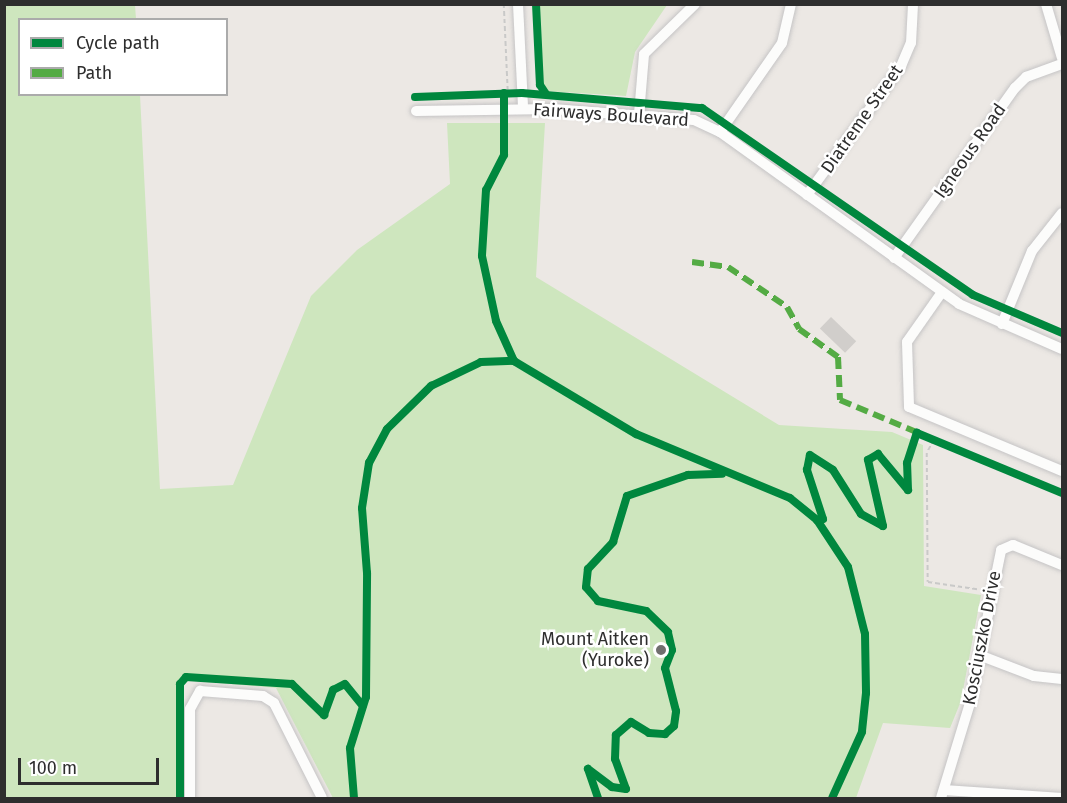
<!DOCTYPE html>
<style>
body{margin:0}
#map{position:relative;width:1067px;height:803px;overflow:hidden;background:#ece8e4;font-family:"Fira Sans",sans-serif}
div>[style]{position:absolute}
.green>*{inset:0;background:#cee6be}
.building>*{inset:0;background:#d1cecb;transform-origin:0 0}
.path>*{height:1.5px;margin-top:-0.75px;transform-origin:0;background:repeating-linear-gradient(90deg,#c9c9c8 0 4.5px,transparent 0 7.5px)}
.roads{filter:drop-shadow(0 0 2px #c5c4c5) drop-shadow(0 0 2px #c5c4c5)}
.minor>*{height:10px;margin:-5px;padding:0 5px;transform-origin:5px;border-radius:5px;background:#fcfcfb}
.quiet>*{height:6px;margin-top:-3px;transform-origin:0;background:repeating-linear-gradient(90deg,#54ab44 0 12px,transparent 0 18px)}
.cycleway>*{height:8px;margin:-4px;padding:0 4px;transform-origin:4px;border-radius:4px;background:#00873e}
.dots>*{width:16px;height:16px;translate:-50% -50%;box-sizing:border-box;border:3px solid #fff;border-radius:50%}
span{translate:-50% -50%;white-space:nowrap;text-align:center;line-height:1.15;-webkit-text-stroke:5px #fff;paint-order:stroke}
.street-label{font-size:18px;color:#2e2e2e}
.poi-label{font-size:18px;color:#2e2e2e}
.right{translate:-100% -50%;text-align:right}
.frame{position:absolute;inset:0;border:6px solid #2e2e2e;pointer-events:none}
.legend{position:absolute;left:18px;top:18px;width:210px;height:78px;box-sizing:border-box;background:#fff;border:2px solid #ababab;margin:0;padding:8px 10px;list-style:none;font-size:18px;color:#2e2e2e}
.legend li{display:flex;align-items:center;gap:12px;height:30px}
.legend b{width:30px;border:2px solid #ababab}
.scale{position:absolute;left:18px;top:758px;width:141px;height:27px;box-sizing:border-box;border:3px solid #2e2e2e;border-top:0;padding-left:8px;font-size:18px;line-height:21px;white-space:nowrap;color:#2e2e2e;-webkit-text-stroke:4px #fff;paint-order:stroke}
</style>
<div id="map">
<div class="green">
<div style="clip-path:polygon(5px 4px,135px 5px,136px 19px,20px 20px,20px 94px,140px 95px,160px 489px,233px 485px,311px 296px,357px 250px,450px 184px,447px 123px,545px 123px,536px 277px,779px 425px,892px 432px,923px 445px,924px 586px,981px 595px,961px 701px,950px 728px,883px 723px,856px 798px,333px 798px,276px 688px,183px 680px,182px 798px,5px 798px)"></div>
<div style="clip-path:polygon(534px 5px,534px 4px,667px 5px,635px 52px,626px 96px,546px 91px,538px 84px)"></div>
</div>
<div class="building">
<div style="left:831px;top:317px;width:35px;height:16px;rotate:44deg"></div>
</div>
<div class="path">
<div style="left:504px;top:4px;width:88px;rotate:87.4deg"></div>
<div style="left:387px;top:5px;width:1px;rotate:-90deg"></div>
<div style="left:934px;top:440px;width:15px;rotate:118deg"></div>
<div style="left:927px;top:453px;width:129px;rotate:89.6deg"></div>
<div style="left:928px;top:582px;width:55px;rotate:8.4deg"></div>
</div>
<div class="roads">
<div class="minor">
<div style="left:518px;top:4px;width:104px;rotate:87.2deg"></div>
<div style="left:1046px;top:4px;width:56px;rotate:73.5deg"></div>
<div style="left:416px;top:111px;width:137px;rotate:-0.8deg"></div>
<div style="left:553px;top:109px;width:141px;rotate:4.5deg"></div>
<div style="left:694px;top:120px;width:29px;rotate:25deg"></div>
<div style="left:720px;top:132px;width:294px;rotate:35.7deg"></div>
<div style="left:959px;top:304px;width:112px;rotate:23.6deg"></div>
<div style="left:639px;top:114px;width:60px;rotate:-85.2deg"></div>
<div style="left:644px;top:54px;width:71px;rotate:-44.4deg"></div>
<div style="left:720px;top:132px;width:108px;rotate:-55.1deg"></div>
<div style="left:782px;top:43px;width:40px;rotate:-77deg"></div>
<div style="left:807px;top:195px;width:160px;rotate:-53.9deg"></div>
<div style="left:901px;top:66px;width:25px;rotate:-67deg"></div>
<div style="left:911px;top:43px;width:39px;rotate:-87deg"></div>
<div style="left:894px;top:258px;width:209px;rotate:-54.6deg"></div>
<div style="left:1015px;top:88px;width:16px;rotate:-45deg"></div>
<div style="left:1026px;top:77px;width:38px;rotate:-20deg"></div>
<div style="left:942px;top:292px;width:61px;rotate:125deg"></div>
<div style="left:907px;top:342px;width:65px;rotate:88.2deg"></div>
<div style="left:909px;top:407px;width:166px;rotate:22.7deg"></div>
<div style="left:1002px;top:324px;width:79px;rotate:-67.7deg"></div>
<div style="left:1032px;top:251px;width:48px;rotate:-51.7deg"></div>
<div style="left:979px;top:655px;width:59px;rotate:20.9deg"></div>
<div style="left:1034px;top:676px;width:28px;rotate:6deg"></div>
<div style="left:944px;top:790px;width:118px;rotate:3.9deg"></div>
<div style="left:190px;top:798px;width:89px;rotate:-90deg"></div>
<div style="left:190px;top:709px;width:21px;rotate:-61deg"></div>
<div style="left:200px;top:691px;width:63px;rotate:4.5deg"></div>
<div style="left:263px;top:696px;width:13px;rotate:32deg"></div>
<div style="left:274px;top:703px;width:106px;rotate:63.2deg"></div>
<div style="left:941px;top:798px;width:99px;rotate:-73deg"></div>
<div style="left:970px;top:703px;width:156px;rotate:-78.5deg"></div>
<div style="left:1001px;top:550px;width:13px;rotate:-23deg"></div>
<div style="left:1013px;top:545px;width:53px;rotate:22.2deg"></div>
</div>
</div>
<div class="quiet">
<div style="left:692px;top:262px;width:36px;rotate:8deg"></div>
<div style="left:728px;top:267px;width:71px;rotate:34.1deg"></div>
<div style="left:787px;top:307px;width:25px;rotate:61deg"></div>
<div style="left:799px;top:329px;width:48px;rotate:35.7deg"></div>
<div style="left:838px;top:357px;width:43px;rotate:87.3deg"></div>
<div style="left:840px;top:400px;width:88px;rotate:22.8deg"></div>
</div>
<div class="cycleway">
<div style="left:536px;top:4px;width:81px;rotate:87.2deg"></div>
<div style="left:540px;top:85px;width:11px;rotate:56deg"></div>
<div style="left:504px;top:93px;width:62px;rotate:90deg"></div>
<div style="left:504px;top:155px;width:39px;rotate:117deg"></div>
<div style="left:486px;top:190px;width:66px;rotate:93.5deg"></div>
<div style="left:482px;top:256px;width:66px;rotate:77.8deg"></div>
<div style="left:496px;top:321px;width:44px;rotate:65.8deg"></div>
<div style="left:514px;top:361px;width:142px;rotate:30.9deg"></div>
<div style="left:636px;top:434px;width:167px;rotate:22.6deg"></div>
<div style="left:790px;top:498px;width:35px;rotate:39deg"></div>
<div style="left:817px;top:520px;width:56px;rotate:56.6deg"></div>
<div style="left:848px;top:567px;width:69px;rotate:75.8deg"></div>
<div style="left:865px;top:634px;width:59px;rotate:89deg"></div>
<div style="left:866px;top:693px;width:39px;rotate:96deg"></div>
<div style="left:862px;top:732px;width:72px;rotate:114.4deg"></div>
<div style="left:415px;top:97px;width:107px;rotate:-2.1deg"></div>
<div style="left:522px;top:93px;width:181px;rotate:4.8deg"></div>
<div style="left:702px;top:108px;width:329px;rotate:34.6deg"></div>
<div style="left:973px;top:295px;width:97px;rotate:23.1deg"></div>
<div style="left:817px;top:520px;width:6px;rotate:-9deg"></div>
<div style="left:823px;top:519px;width:52px;rotate:-108.1deg"></div>
<div style="left:807px;top:470px;width:15px;rotate:-79deg"></div>
<div style="left:810px;top:455px;width:27px;rotate:33deg"></div>
<div style="left:833px;top:470px;width:52px;rotate:57.5deg"></div>
<div style="left:861px;top:514px;width:25px;rotate:29deg"></div>
<div style="left:883px;top:526px;width:68px;rotate:-102.8deg"></div>
<div style="left:868px;top:460px;width:12px;rotate:-31deg"></div>
<div style="left:878px;top:454px;width:47px;rotate:50.2deg"></div>
<div style="left:908px;top:490px;width:27px;rotate:-92deg"></div>
<div style="left:907px;top:463px;width:32px;rotate:-72deg"></div>
<div style="left:917px;top:433px;width:157px;rotate:22.5deg"></div>
<div style="left:180px;top:798px;width:114px;rotate:-90deg"></div>
<div style="left:180px;top:684px;width:9px;rotate:-49deg"></div>
<div style="left:186px;top:677px;width:106px;rotate:3.8deg"></div>
<div style="left:292px;top:684px;width:45px;rotate:44.1deg"></div>
<div style="left:324px;top:715px;width:27px;rotate:-70deg"></div>
<div style="left:333px;top:690px;width:13px;rotate:-27deg"></div>
<div style="left:345px;top:684px;width:28px;rotate:51deg"></div>
<div style="left:354px;top:798px;width:50px;rotate:-94.6deg"></div>
<div style="left:350px;top:748px;width:53px;rotate:-72.6deg"></div>
<div style="left:366px;top:697px;width:124px;rotate:-89.5deg"></div>
<div style="left:367px;top:573px;width:65px;rotate:-94.4deg"></div>
<div style="left:362px;top:508px;width:46px;rotate:-81.2deg"></div>
<div style="left:369px;top:463px;width:38px;rotate:-62deg"></div>
<div style="left:387px;top:429px;width:62px;rotate:-44.3deg"></div>
<div style="left:431px;top:386px;width:55px;rotate:-25.6deg"></div>
<div style="left:481px;top:362px;width:33px;rotate:-2deg"></div>
<div style="left:598px;top:798px;width:31px;rotate:-109deg"></div>
<div style="left:588px;top:769px;width:30px;rotate:37deg"></div>
<div style="left:612px;top:787px;width:14px;rotate:8deg"></div>
<div style="left:626px;top:789px;width:32px;rotate:-110deg"></div>
<div style="left:615px;top:759px;width:24px;rotate:-88deg"></div>
<div style="left:616px;top:735px;width:20px;rotate:-41deg"></div>
<div style="left:631px;top:722px;width:21px;rotate:31deg"></div>
<div style="left:649px;top:733px;width:16px;rotate:4deg"></div>
<div style="left:665px;top:734px;width:12px;rotate:-42deg"></div>
<div style="left:674px;top:726px;width:15px;rotate:-82deg"></div>
<div style="left:676px;top:711px;width:44px;rotate:-104.3deg"></div>
<div style="left:665px;top:668px;width:19px;rotate:-69deg"></div>
<div style="left:672px;top:650px;width:18px;rotate:-103deg"></div>
<div style="left:668px;top:632px;width:30px;rotate:-136deg"></div>
<div style="left:646px;top:611px;width:49px;rotate:-168.2deg"></div>
<div style="left:598px;top:601px;width:18px;rotate:-131deg"></div>
<div style="left:586px;top:587px;width:18px;rotate:-84deg"></div>
<div style="left:588px;top:569px;width:37px;rotate:-47deg"></div>
<div style="left:613px;top:542px;width:48px;rotate:-73.1deg"></div>
<div style="left:627px;top:496px;width:65px;rotate:-19deg"></div>
<div style="left:688px;top:475px;width:34px;rotate:-2deg"></div>
</div>
<div class="dots">
<div style="left:661px;top:650px;background:#706f6e"></div>
</div>
<div class="street-label">
<span style="left:611px;top:115px;rotate:4deg">Fairways Boulevard</span>
<span style="left:862px;top:119px;rotate:-55deg">Diatreme Street</span>
<span style="left:970px;top:151px;rotate:-55deg">Igneous Road</span>
<span style="left:982px;top:638px;rotate:-79deg">Kosciuszko Drive</span>
</div>
<div class="poi-label">
<span class="right" style="left:649px;top:650px">Mount Aitken<br>(Yuroke)</span>
</div>
<div class="frame"></div>
<ul class="legend">
<li><b style="height:8px;background:#00873e"></b>Cycle path</li>
<li><b style="height:8px;background:#54ab44"></b>Path</li>
</ul>
<div class="scale">100 m</div>
</div>
